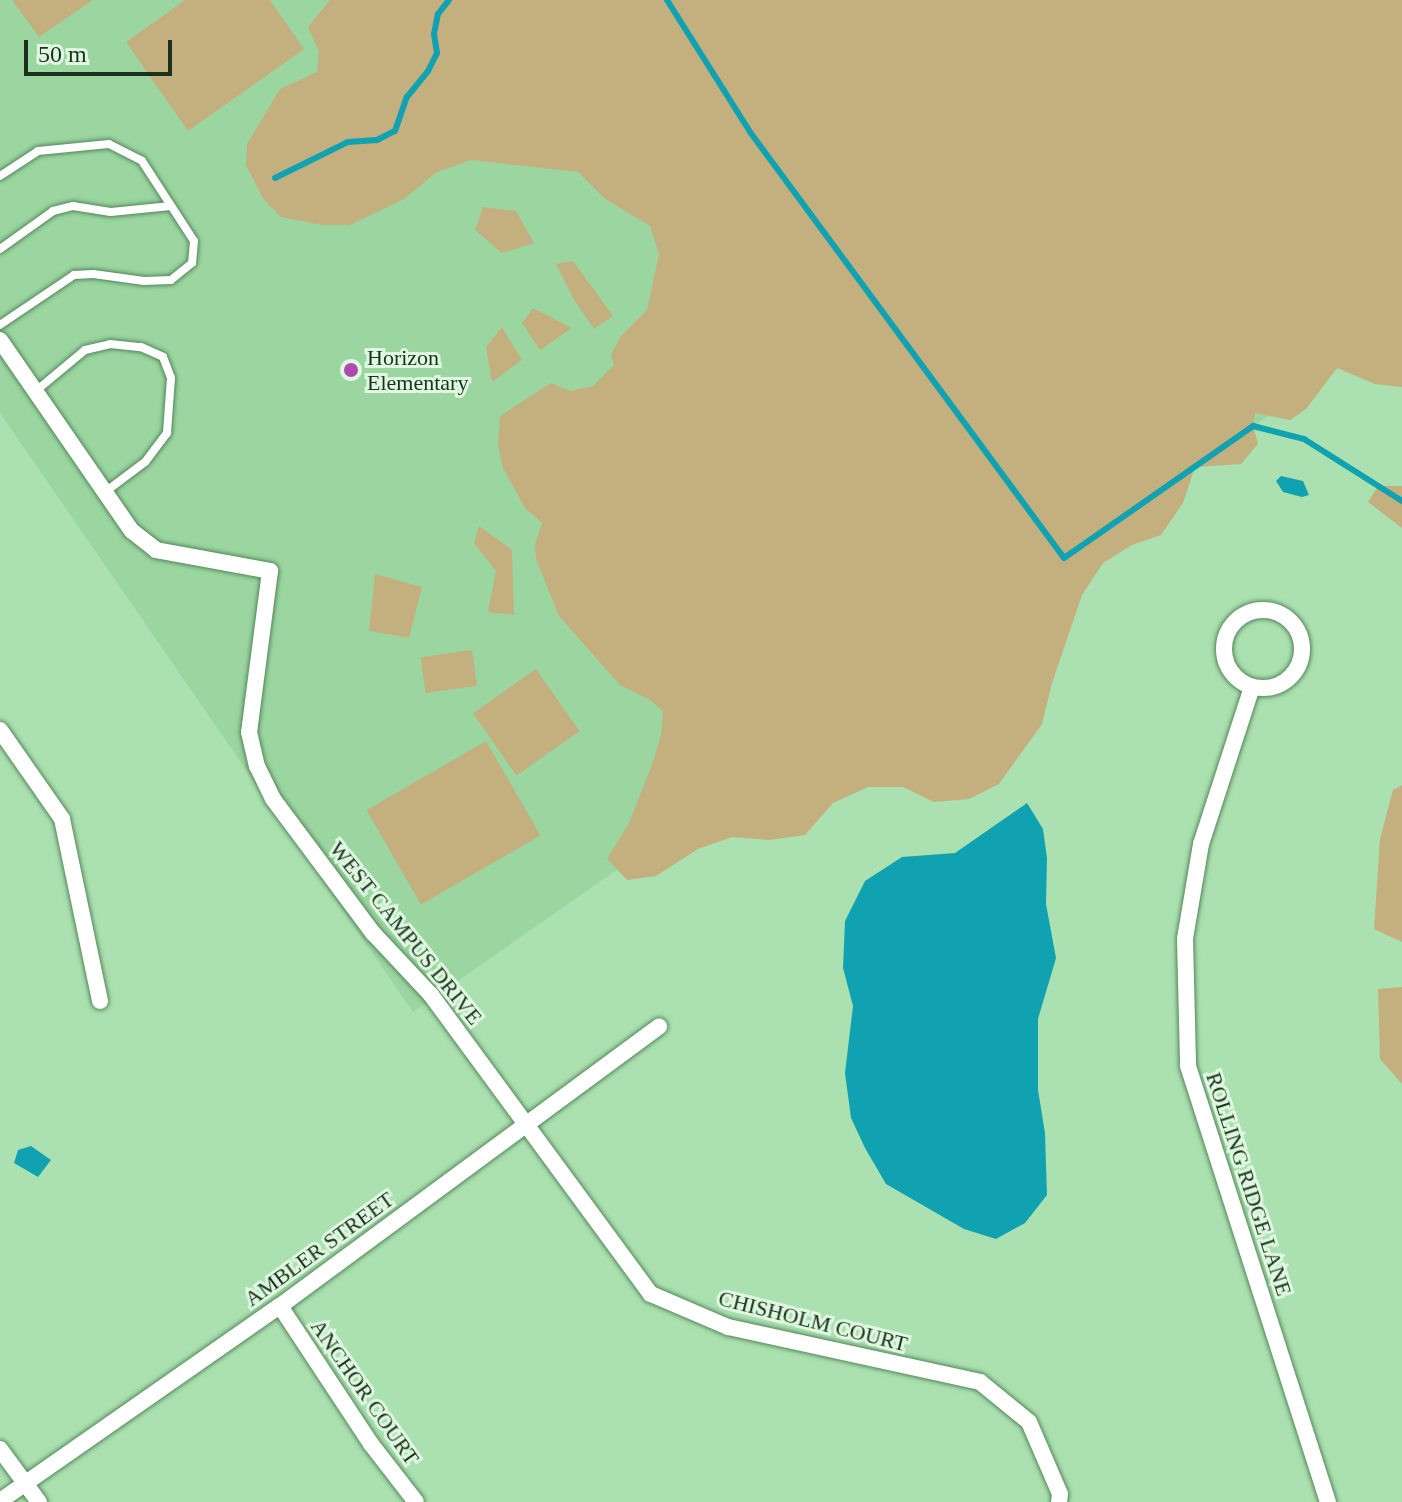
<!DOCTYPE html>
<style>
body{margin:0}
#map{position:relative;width:1402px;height:1502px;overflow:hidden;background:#abe0b0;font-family:Georgia,serif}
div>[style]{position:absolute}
.built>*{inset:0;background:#9bd6a1}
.green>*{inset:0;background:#c4af7f;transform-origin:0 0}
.water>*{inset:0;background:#11a2b2}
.stream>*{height:6px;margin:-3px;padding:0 3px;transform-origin:3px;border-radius:3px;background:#11a2b2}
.roads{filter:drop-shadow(0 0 2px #55875b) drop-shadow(0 0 2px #55875b)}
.service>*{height:8px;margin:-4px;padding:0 4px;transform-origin:4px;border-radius:4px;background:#fff}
.minor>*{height:16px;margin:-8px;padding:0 8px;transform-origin:8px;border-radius:8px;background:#fff}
.minor>.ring{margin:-8px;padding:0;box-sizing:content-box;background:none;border:16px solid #fff;border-radius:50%}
.dots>*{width:22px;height:22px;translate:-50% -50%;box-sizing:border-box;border:4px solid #dff9e1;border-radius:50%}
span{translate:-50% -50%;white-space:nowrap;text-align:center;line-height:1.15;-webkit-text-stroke:6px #dff9e1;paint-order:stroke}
.poi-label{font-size:22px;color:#1b301d}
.left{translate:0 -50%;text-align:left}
.street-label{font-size:22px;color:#1b301d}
.scale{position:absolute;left:24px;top:40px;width:148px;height:36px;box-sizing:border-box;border:4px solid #1b301d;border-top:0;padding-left:10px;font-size:24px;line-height:28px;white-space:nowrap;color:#1b301d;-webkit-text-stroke:6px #dff9e1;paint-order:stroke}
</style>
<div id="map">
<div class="built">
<div style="clip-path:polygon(0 0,1079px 0,1337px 368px,413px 1012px,0 413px)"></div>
</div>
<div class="green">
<div style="clip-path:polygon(12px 0,93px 0,39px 37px)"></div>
<div style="clip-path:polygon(185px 0,270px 0,304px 49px,188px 131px,126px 42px)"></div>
<div style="clip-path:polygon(330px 0,1402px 0,1402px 387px,1375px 384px,1337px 368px,1306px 409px,1290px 420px,1255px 413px,1253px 426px,1258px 444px,1241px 464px,1195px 467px,1183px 503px,1161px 535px,1132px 545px,1103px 563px,1082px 595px,1052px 683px,1042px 724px,999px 784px,969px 799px,934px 802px,903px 787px,868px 787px,833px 803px,805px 835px,769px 840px,732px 837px,698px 849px,656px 876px,627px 880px,607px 859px,629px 823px,653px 762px,661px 735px,663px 711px,650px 700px,620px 685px,559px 616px,536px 559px,535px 544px,542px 523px,525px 508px,503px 468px,498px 445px,500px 416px,551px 383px,570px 391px,593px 386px,614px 365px,611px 355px,621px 336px,647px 310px,659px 254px,650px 226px,604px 198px,578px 172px,471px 160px,437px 172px,404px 199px,350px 225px,322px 225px,281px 217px,264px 200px,246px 165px,247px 144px,280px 89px,317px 72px,319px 51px,308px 27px)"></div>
<div style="clip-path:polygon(483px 207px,516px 211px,534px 243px,502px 253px,475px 230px)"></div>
<div style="clip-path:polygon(573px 261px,613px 316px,594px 329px,574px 300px,556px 264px)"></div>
<div style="clip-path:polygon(533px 308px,572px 328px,540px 350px,522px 323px)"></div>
<div style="clip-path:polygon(502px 327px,522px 360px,492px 382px,486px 347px)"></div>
<div style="clip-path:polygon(1378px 486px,1402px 486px,1402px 528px,1368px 502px)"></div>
<div style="clip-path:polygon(479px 526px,512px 550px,514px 615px,488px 612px,496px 571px,474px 543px)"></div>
<div style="clip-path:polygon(375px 574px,422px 587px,409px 638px,369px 631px)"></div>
<div style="left:472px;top:650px;width:36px;height:52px;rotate:82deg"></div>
<div style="left:536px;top:669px;width:76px;height:77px;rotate:55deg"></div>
<div style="left:486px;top:741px;width:109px;height:138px;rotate:60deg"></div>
<div style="clip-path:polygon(1402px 785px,1402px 942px,1374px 929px,1380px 839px,1393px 790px)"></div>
<div style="clip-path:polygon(1402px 987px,1402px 1084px,1380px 1059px,1378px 989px)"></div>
</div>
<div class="water">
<div style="clip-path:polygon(1281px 476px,1303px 481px,1309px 495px,1302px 497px,1283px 492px,1276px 481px)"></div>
<div style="clip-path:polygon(1027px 803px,1043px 829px,1047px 858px,1046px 904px,1056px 958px,1038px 1019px,1038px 1090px,1045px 1133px,1047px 1195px,1025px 1223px,996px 1239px,964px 1229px,886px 1184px,865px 1148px,851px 1118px,845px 1073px,853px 1006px,843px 968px,845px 921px,865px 881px,902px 857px,955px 853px)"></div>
<div style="clip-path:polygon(31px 1146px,51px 1160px,38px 1177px,14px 1163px,18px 1150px)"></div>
</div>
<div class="stream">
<div style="left:667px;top:0;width:156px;rotate:57.8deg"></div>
<div style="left:750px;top:132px;width:529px;rotate:53.61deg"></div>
<div style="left:1064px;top:558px;width:231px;rotate:-34.9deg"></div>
<div style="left:1253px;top:426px;width:53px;rotate:14.3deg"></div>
<div style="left:1304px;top:439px;width:116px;rotate:32.3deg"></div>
<div style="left:275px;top:178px;width:81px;rotate:-26.3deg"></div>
<div style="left:348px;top:142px;width:29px;rotate:-4deg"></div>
<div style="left:377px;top:140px;width:20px;rotate:-27deg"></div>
<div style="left:395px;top:131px;width:36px;rotate:-71deg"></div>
<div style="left:407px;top:97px;width:33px;rotate:-51deg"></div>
<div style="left:428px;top:71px;width:20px;rotate:-63deg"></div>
<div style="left:437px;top:53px;width:19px;rotate:-99deg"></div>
<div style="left:434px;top:34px;width:20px;rotate:-79deg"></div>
<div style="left:438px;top:14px;width:18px;rotate:-52deg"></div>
</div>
<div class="roads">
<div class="service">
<div style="left:0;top:176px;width:45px;rotate:-33.3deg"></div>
<div style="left:38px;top:151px;width:71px;rotate:-5.6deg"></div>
<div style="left:109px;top:144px;width:37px;rotate:27deg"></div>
<div style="left:142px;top:161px;width:95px;rotate:57deg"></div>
<div style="left:194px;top:241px;width:22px;rotate:95deg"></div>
<div style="left:192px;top:263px;width:27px;rotate:141deg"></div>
<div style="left:171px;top:280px;width:27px;rotate:178deg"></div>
<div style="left:144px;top:281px;width:51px;rotate:-172.2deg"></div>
<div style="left:93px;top:274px;width:19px;rotate:177deg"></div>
<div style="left:74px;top:275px;width:89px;rotate:146deg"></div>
<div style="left:0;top:249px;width:65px;rotate:-35.6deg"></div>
<div style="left:53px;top:211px;width:21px;rotate:-14deg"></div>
<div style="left:73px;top:206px;width:38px;rotate:9deg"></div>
<div style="left:111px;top:212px;width:60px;rotate:-5.7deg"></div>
<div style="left:37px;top:390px;width:62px;rotate:-39.8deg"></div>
<div style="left:85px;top:350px;width:26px;rotate:-13deg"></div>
<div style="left:110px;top:344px;width:31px;rotate:6deg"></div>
<div style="left:141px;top:347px;width:24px;rotate:24deg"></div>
<div style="left:163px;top:357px;width:22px;rotate:69deg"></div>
<div style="left:171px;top:378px;width:55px;rotate:94.2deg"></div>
<div style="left:167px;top:433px;width:36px;rotate:127deg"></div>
<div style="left:145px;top:462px;width:50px;rotate:143.1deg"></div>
</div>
<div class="minor">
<div style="left:0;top:340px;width:232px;rotate:55.4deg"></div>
<div style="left:132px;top:531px;width:31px;rotate:38deg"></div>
<div style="left:156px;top:550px;width:116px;rotate:10.4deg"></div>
<div style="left:270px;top:571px;width:162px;rotate:97.4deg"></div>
<div style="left:249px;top:732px;width:35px;rotate:77deg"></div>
<div style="left:257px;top:766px;width:37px;rotate:64deg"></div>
<div style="left:273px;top:799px;width:167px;rotate:53.3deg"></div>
<div style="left:373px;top:933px;width:85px;rotate:46.9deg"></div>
<div style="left:431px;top:995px;width:371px;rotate:53.7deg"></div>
<div style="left:651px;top:1294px;width:84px;rotate:23.2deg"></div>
<div style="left:728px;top:1327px;width:258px;rotate:12.3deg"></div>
<div style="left:980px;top:1382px;width:63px;rotate:39.2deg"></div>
<div style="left:1029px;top:1422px;width:78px;rotate:66.7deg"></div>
<div style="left:1060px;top:1494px;width:8px;rotate:97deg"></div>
<div class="ring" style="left:1224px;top:610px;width:62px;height:62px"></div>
<div style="left:1252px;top:687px;width:165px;rotate:108deg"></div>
<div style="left:1201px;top:844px;width:96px;rotate:99.6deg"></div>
<div style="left:1185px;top:939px;width:127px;rotate:88.6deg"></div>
<div style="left:1188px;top:1066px;width:458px;rotate:72.2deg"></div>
<div style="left:0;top:730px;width:108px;rotate:55.1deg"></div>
<div style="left:62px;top:819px;width:186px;rotate:78.2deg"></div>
<div style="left:280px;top:1306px;width:165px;rotate:56.6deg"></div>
<div style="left:371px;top:1444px;width:73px;rotate:52.2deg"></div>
<div style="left:0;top:1449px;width:66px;rotate:53.7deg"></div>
<div style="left:0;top:1501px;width:341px;rotate:-34.9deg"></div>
<div style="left:280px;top:1306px;width:471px;rotate:-36.4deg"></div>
</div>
</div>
<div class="dots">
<div style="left:351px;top:370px;background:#af4bb0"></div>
</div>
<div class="poi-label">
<span class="left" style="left:367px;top:370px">Horizon<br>Elementary</span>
</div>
<div class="street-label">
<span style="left:406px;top:933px;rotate:51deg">WEST CAMPUS DRIVE</span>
<span style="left:1249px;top:1184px;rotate:72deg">ROLLING RIDGE LANE</span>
<span style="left:319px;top:1249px;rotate:-36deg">AMBLER STREET</span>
<span style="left:813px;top:1321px;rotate:14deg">CHISHOLM COURT</span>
<span style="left:365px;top:1392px;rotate:55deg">ANCHOR COURT</span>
</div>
<div class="scale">50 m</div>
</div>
